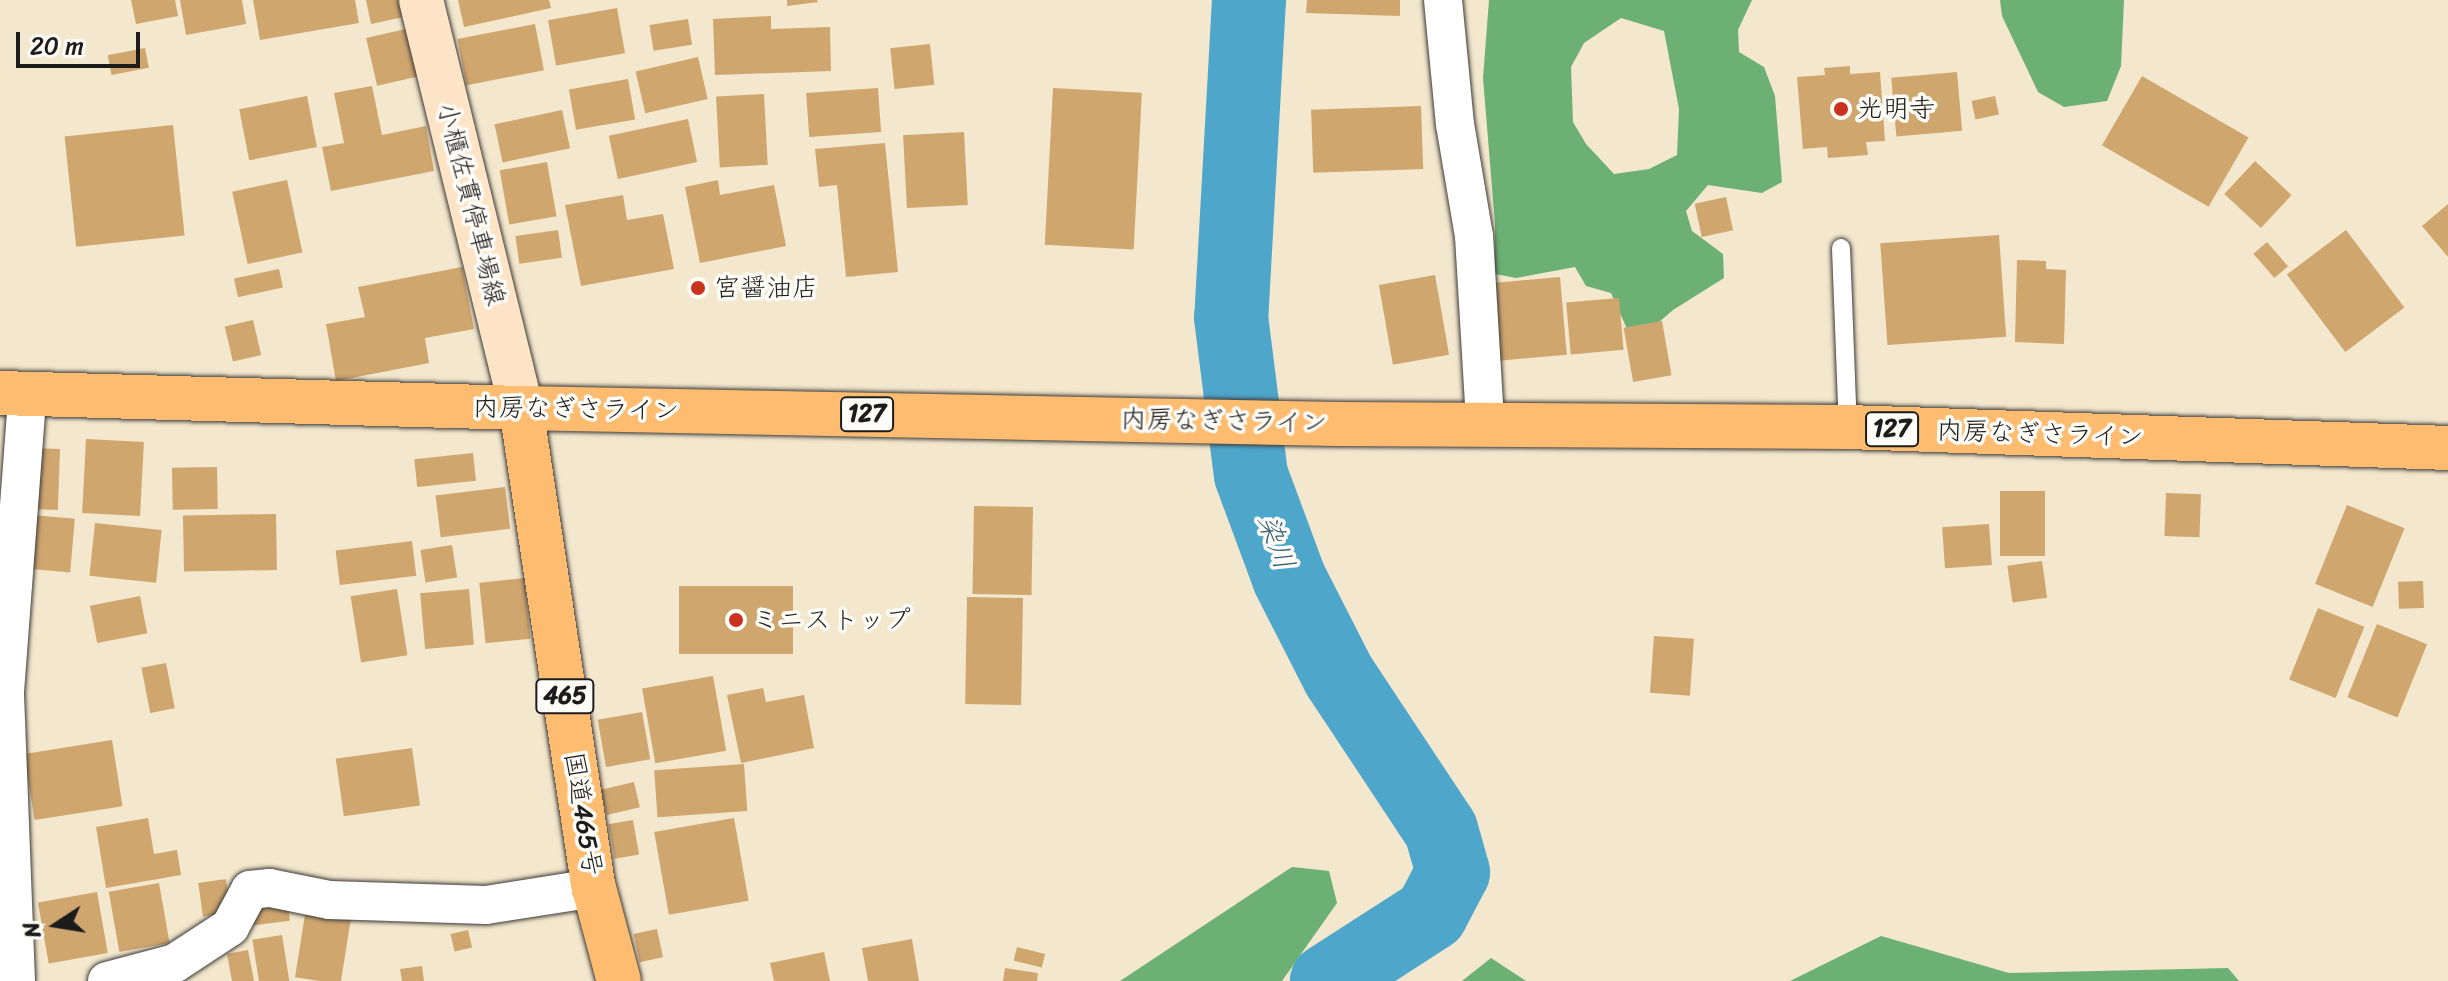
<!DOCTYPE html>
<meta charset="utf-8">
<style>
body{margin:0}
#map{position:relative;width:2448px;height:981px;overflow:hidden;background:#f3e7cd;font-family:Sriracha,"Klee One",sans-serif}
div>[style]{position:absolute}
.forest>*{inset:0;background:#6cb074}
.river>*{height:74px;margin:-37px;padding:0 37px;transform-origin:37px;border-radius:37px;background:#4ea6cb}
.building>*{inset:0;background:#d0a66f;transform-origin:0 0}
.roads{filter:drop-shadow(0 0 2px #3c3a37) drop-shadow(0 0 2px #3c3a37)}
.service>*{height:18px;margin:-9px;padding:0 9px;transform-origin:9px;border-radius:9px;background:#fff}
.minor>*{height:38px;margin:-19px;padding:0 19px;transform-origin:19px;border-radius:19px;background:#fff}
.secondary>*{height:44px;margin:-22px;padding:0 22px;transform-origin:22px;border-radius:22px;background:#fee4c6}
.trunk>*{height:44px;margin:-22px;padding:0 22px;transform-origin:22px;border-radius:22px;background:#fdbc70}
.dots>*{width:22px;height:22px;translate:-50% -50%;box-sizing:border-box;border:4px solid #fdfcf7;border-radius:50%}
span{translate:-50% -50%;white-space:nowrap;text-align:center;line-height:1.15;-webkit-text-stroke:7px #fdfcf7;paint-order:stroke}
.shield-label span{padding:2px 6px;background:#fdfcf7;border:2px solid;border-radius:6px;-webkit-text-stroke-width:0}
.shield-label{font-size:24px;color:#1c1c1c;font-weight:700}
.poi-label{font-size:26px;color:#1c1c1c}
.left{translate:0 -50%;text-align:left}
.street-label{font-size:26px;color:#1c1c1c}
.water-label{font-size:28px;color:#356174;font-style:italic}
.north{position:absolute;left:16px;top:885px;width:80px;height:80px;-webkit-text-stroke:6px #fdfcf7;paint-order:stroke;rotate:258deg;font-size:22px;font-weight:700;line-height:32px;text-align:center;color:#1c1c1c}
.north::after{content:'';display:block;margin:auto;width:28px;height:36px;background:#1c1c1c;clip-path:polygon(50% 0,100% 100%,50% 72%,0 100%)}
.scale{position:absolute;left:16px;top:32px;width:124px;height:36px;box-sizing:border-box;border:4px solid #1c1c1c;border-top:0;padding-left:10px;font-size:24px;line-height:28px;white-space:nowrap;color:#1c1c1c;-webkit-text-stroke:6px #fdfcf7;paint-order:stroke}
</style>
<div id="map">
<div class="forest">
<div style="clip-path:polygon(evenodd,1489px 0,1752px 0,1738px 30px,1739px 52px,1764px 67px,1775px 96px,1782px 182px,1762px 193px,1708px 185px,1686px 211px,1692px 231px,1723px 254px,1724px 278px,1673px 310px,1644px 335px,1628px 331px,1611px 293px,1586px 286px,1575px 267px,1516px 278px,1495px 274px,1495px 224px,1483px 78px,1489px 0,1621px 18px,1664px 31px,1679px 109px,1677px 155px,1649px 169px,1614px 174px,1586px 144px,1573px 122px,1571px 67px,1584px 43px,1621px 18px)"></div>
<div style="clip-path:polygon(2000px 0,2124px 0,2121px 66px,2107px 101px,2064px 107px,2038px 92px,2002px 16px)"></div>
<div style="clip-path:polygon(1292px 867px,1329px 871px,1337px 903px,1282px 981px,1120px 981px)"></div>
<div style="clip-path:polygon(1881px 936px,2009px 973px,2228px 968px,2239px 981px,1790px 981px)"></div>
<div style="clip-path:polygon(1491px 958px,1526px 981px,1462px 981px)"></div>
</div>
<div class="river">
<div style="left:1249px;top:0;width:318px;rotate:93.2deg"></div>
<div style="left:1231px;top:317px;width:159px;rotate:82.8deg"></div>
<div style="left:1251px;top:475px;width:110px;rotate:69.7deg"></div>
<div style="left:1289px;top:578px;width:110px;rotate:63deg"></div>
<div style="left:1339px;top:676px;width:185px;rotate:56.5deg"></div>
<div style="left:1441px;top:830px;width:44px;rotate:74.1deg"></div>
<div style="left:1453px;top:872px;width:47px;rotate:117.6deg"></div>
<div style="left:1431px;top:914px;width:124px;rotate:147.2deg"></div>
</div>
<div class="building">
<div style="clip-path:polygon(131px 0,175px 0,178px 16px,136px 24px)"></div>
<div style="clip-path:polygon(180px 0,242px 0,246px 24px,186px 35px)"></div>
<div style="clip-path:polygon(253px 0,355px 0,359px 23px,260px 40px)"></div>
<div style="clip-path:polygon(366px 0,400px 0,404px 17px,371px 24px)"></div>
<div style="clip-path:polygon(458px 0,549px 0,551px 8px,464px 27px)"></div>
<div style="clip-path:polygon(787px 0,817px 0,818px 2px,787px 6px)"></div>
<div style="clip-path:polygon(1307px 0,1400px 0,1400px 16px,1306px 13px)"></div>
<div style="left:617px;top:8px;width:46px;height:70px;rotate:80deg"></div>
<div style="clip-path:polygon(771px 16px,771px 29px,830px 27px,831px 71px,715px 75px,713px 19px)"></div>
<div style="left:688px;top:19px;width:26px;height:39px;rotate:81deg"></div>
<div style="left:535px;top:24px;width:47px;height:79px;rotate:79deg"></div>
<div style="left:410px;top:28px;width:49px;height:45px;rotate:77deg"></div>
<div style="left:930px;top:44px;width:41px;height:40px;rotate:84deg"></div>
<div style="left:145px;top:48px;width:20px;height:38px;rotate:79deg"></div>
<div style="left:698px;top:57px;width:43px;height:64px;rotate:77deg"></div>
<div style="clip-path:polygon(1850px 66px,1850px 74px,1880px 72px,1885px 141px,1866px 142px,1868px 155px,1828px 158px,1827px 147px,1803px 149px,1797px 77px,1825px 75px,1824px 68px)"></div>
<div style="left:1957px;top:72px;width:59px;height:66px;rotate:85deg"></div>
<div style="left:2142px;top:76px;width:123px;height:80px;rotate:30deg"></div>
<div style="left:628px;top:79px;width:41px;height:60px;rotate:80deg"></div>
<div style="clip-path:polygon(372px 86px,382px 135px,426px 126px,434px 171px,331px 191px,322px 147px,344px 143px,334px 93px)"></div>
<div style="left:878px;top:88px;width:44px;height:72px;rotate:86deg"></div>
<div style="left:1053px;top:88px;width:89px;height:157px;rotate:3deg"></div>
<div style="left:764px;top:94px;width:71px;height:48px;rotate:87deg"></div>
<div style="left:307px;top:96px;width:52px;height:69px;rotate:79deg"></div>
<div style="left:1995px;top:96px;width:19px;height:24px;rotate:78deg"></div>
<div style="left:1421px;top:106px;width:63px;height:110px;rotate:88deg"></div>
<div style="left:562px;top:110px;width:39px;height:69px;rotate:78deg"></div>
<div style="left:688px;top:119px;width:44px;height:81px;rotate:78deg"></div>
<div style="left:173px;top:125px;width:111px;height:109px;rotate:84deg"></div>
<div style="left:964px;top:132px;width:73px;height:61px;rotate:87deg"></div>
<div style="clip-path:polygon(885px 143px,898px 272px,846px 277px,837px 185px,819px 187px,815px 149px)"></div>
<div style="left:2255px;top:161px;width:50px;height:45px;rotate:43deg"></div>
<div style="left:547px;top:162px;width:55px;height:48px;rotate:80deg"></div>
<div style="left:287px;top:180px;width:74px;height:56px;rotate:78deg"></div>
<div style="clip-path:polygon(718px 180px,720px 195px,774px 185px,786px 246px,700px 263px,685px 187px)"></div>
<div style="clip-path:polygon(623px 195px,627px 220px,663px 214px,674px 269px,581px 286px,565px 205px)"></div>
<div style="left:1726px;top:197px;width:34px;height:32px;rotate:78deg"></div>
<div style="clip-path:polygon(2448px 204px,2448px 257px,2422px 226px)"></div>
<div style="left:558px;top:230px;width:28px;height:43px;rotate:82deg"></div>
<div style="left:2346px;top:230px;width:97px;height:74px;rotate:53deg"></div>
<div style="left:1999px;top:235px;width:102px;height:119px;rotate:86deg"></div>
<div style="left:2267px;top:242px;width:32px;height:18px;rotate:49deg"></div>
<div style="clip-path:polygon(2017px 260px,2046px 261px,2046px 269px,2066px 270px,2064px 344px,2015px 342px)"></div>
<div style="clip-path:polygon(462px 267px,474px 329px,425px 338px,429px 363px,336px 381px,326px 324px,365px 317px,358px 287px)"></div>
<div style="left:279px;top:269px;width:19px;height:46px;rotate:78deg"></div>
<div style="left:1435px;top:275px;width:81px;height:57px;rotate:80deg"></div>
<div style="left:1560px;top:277px;width:78px;height:68px;rotate:85deg"></div>
<div style="left:1619px;top:298px;width:52px;height:53px;rotate:85deg"></div>
<div style="left:253px;top:320px;width:36px;height:29px;rotate:77deg"></div>
<div style="left:1662px;top:321px;width:55px;height:39px;rotate:80deg"></div>
<div style="left:86px;top:439px;width:58px;height:74px;rotate:3deg"></div>
<div style="left:33px;top:448px;width:27px;height:61px;rotate:2deg"></div>
<div style="left:473px;top:453px;width:28px;height:59px;rotate:84deg"></div>
<div style="left:217px;top:467px;width:42px;height:45px;rotate:89deg"></div>
<div style="left:505px;top:487px;width:42px;height:70px;rotate:83deg"></div>
<div style="left:2000px;top:491px;width:45px;height:65px"></div>
<div style="left:2166px;top:493px;width:35px;height:43px;rotate:2deg"></div>
<div style="left:2347px;top:505px;width:62px;height:85px;rotate:22deg"></div>
<div style="left:974px;top:506px;width:59px;height:88px;rotate:1deg"></div>
<div style="left:276px;top:514px;width:56px;height:93px;rotate:89deg"></div>
<div style="left:33px;top:515px;width:42px;height:54px;rotate:5deg"></div>
<div style="left:95px;top:523px;width:67px;height:53px;rotate:6deg"></div>
<div style="left:1989px;top:524px;width:41px;height:47px;rotate:86deg"></div>
<div style="left:412px;top:541px;width:35px;height:77px;rotate:83deg"></div>
<div style="left:452px;top:545px;width:33px;height:32px;rotate:81deg"></div>
<div style="left:2042px;top:561px;width:37px;height:35px;rotate:82deg"></div>
<div style="left:524px;top:578px;width:61px;height:45px;rotate:84deg"></div>
<div style="left:2423px;top:581px;width:27px;height:25px;rotate:88deg"></div>
<div style="left:679px;top:586px;width:114px;height:68px"></div>
<div style="left:397px;top:589px;width:67px;height:47px;rotate:81deg"></div>
<div style="left:469px;top:589px;width:56px;height:49px;rotate:85deg"></div>
<div style="left:140px;top:596px;width:38px;height:51px;rotate:79deg"></div>
<div style="left:967px;top:597px;width:56px;height:107px;rotate:1deg"></div>
<div style="left:2318px;top:608px;width:50px;height:77px;rotate:22deg"></div>
<div style="left:2377px;top:624px;width:54px;height:79px;rotate:22deg"></div>
<div style="left:1654px;top:636px;width:40px;height:57px;rotate:4deg"></div>
<div style="left:166px;top:663px;width:46px;height:25px;rotate:79deg"></div>
<div style="left:713px;top:676px;width:76px;height:72px;rotate:80deg"></div>
<div style="clip-path:polygon(763px 688px,766px 702px,804px 695px,814px 748px,741px 763px,727px 695px)"></div>
<div style="left:642px;top:712px;width:48px;height:45px;rotate:80deg"></div>
<div style="left:112px;top:740px;width:67px;height:89px;rotate:81deg"></div>
<div style="left:412px;top:748px;width:58px;height:77px;rotate:82deg"></div>
<div style="left:744px;top:764px;width:47px;height:90px;rotate:86deg"></div>
<div style="left:634px;top:782px;width:26px;height:34px;rotate:77deg"></div>
<div style="clip-path:polygon(148px 818px,154px 854px,177px 850px,181px 875px,106px 888px,96px 827px)"></div>
<div style="left:734px;top:818px;width:84px;height:81px;rotate:80deg"></div>
<div style="left:633px;top:820px;width:35px;height:25px;rotate:80deg"></div>
<div style="left:226px;top:879px;width:34px;height:28px;rotate:82deg"></div>
<div style="left:159px;top:883px;width:61px;height:51px;rotate:80deg"></div>
<div style="left:97px;top:892px;width:62px;height:60px;rotate:80deg"></div>
<div style="left:287px;top:897px;width:24px;height:42px;rotate:83deg"></div>
<div style="left:306px;top:908px;width:46px;height:70px;rotate:9deg"></div>
<div style="left:657px;top:929px;width:29px;height:24px;rotate:78deg"></div>
<div style="left:468px;top:930px;width:18px;height:18px;rotate:77deg"></div>
<div style="left:282px;top:935px;width:47px;height:30px;rotate:81deg"></div>
<div style="clip-path:polygon(912px 939px,919px 981px,868px 981px,862px 948px)"></div>
<div style="left:1017px;top:947px;width:29px;height:14px;rotate:14deg"></div>
<div style="clip-path:polygon(248px 950px,254px 981px,232px 981px,227px 954px)"></div>
<div style="clip-path:polygon(824px 952px,830px 981px,774px 981px,770px 963px)"></div>
<div style="clip-path:polygon(422px 966px,424px 981px,402px 981px,400px 969px)"></div>
<div style="clip-path:polygon(1005px 968px,1038px 973px,1037px 981px,1003px 981px)"></div>
</div>
<div class="roads">
<div class="service">
<div style="left:1841px;top:248px;width:179px;rotate:87.8deg"></div>
</div>
<div class="minor">
<div style="left:1443px;top:0;width:125px;rotate:84.5deg"></div>
<div style="left:1455px;top:124px;width:114px;rotate:80.4deg"></div>
<div style="left:1474px;top:236px;width:186px;rotate:86.6deg"></div>
<div style="left:16px;top:981px;width:289px;rotate:-92.2deg"></div>
<div style="left:5px;top:692px;width:297px;rotate:-85.7deg"></div>
<div style="left:107px;top:981px;width:70px;rotate:-14.8deg"></div>
<div style="left:175px;top:963px;width:66px;rotate:-33.2deg"></div>
<div style="left:230px;top:927px;width:42px;rotate:-61.6deg"></div>
<div style="left:250px;top:890px;width:20px;rotate:-6deg"></div>
<div style="left:270px;top:888px;width:60px;rotate:11.5deg"></div>
<div style="left:329px;top:900px;width:157px;rotate:1.8deg"></div>
<div style="left:486px;top:905px;width:109px;rotate:-8.9deg"></div>
</div>
<div class="secondary">
<div style="left:421px;top:0;width:420px;rotate:76.2deg"></div>
</div>
<div class="trunk">
<div style="left:0;top:393px;width:521px;rotate:1.65deg"></div>
<div style="left:521px;top:408px;width:815px;rotate:1.12deg"></div>
<div style="left:1336px;top:424px;width:512px;rotate:0.34deg"></div>
<div style="left:1848px;top:427px;width:600px;rotate:2deg"></div>
<div style="left:521px;top:408px;width:486px;rotate:81.4deg"></div>
<div style="left:594px;top:888px;width:96px;rotate:75deg"></div>
</div>
</div>
<div class="dots">
<div style="left:1841px;top:109px;background:#c8321e"></div>
<div style="left:698px;top:288px;background:#c8321e"></div>
<div style="left:736px;top:620px;background:#c8321e"></div>
</div>
<div class="shield-label">
<span style="left:867px;top:414px">127</span>
<span style="left:1892px;top:429px">127</span>
<span style="left:565px;top:696px">465</span>
</div>
<div class="poi-label">
<span class="left" style="left:1857px;top:109px">光明寺</span>
<span class="left" style="left:714px;top:288px">宮醤油店</span>
<span class="left" style="left:752px;top:620px">ミニストップ</span>
</div>
<div class="street-label">
<span style="left:471px;top:204px;rotate:76deg">小櫃佐貫停車場線</span>
<span style="left:576px;top:409px;rotate:1deg">内房なぎさライン</span>
<span style="left:1224px;top:421px;rotate:1deg">内房なぎさライン</span>
<span style="left:2040px;top:434px;rotate:2deg">内房なぎさライン</span>
<span style="left:583px;top:814px;rotate:81deg">国道465号</span>
</div>
<div class="water-label">
<span style="left:1276px;top:542px;rotate:70deg">染川</span>
</div>
<div class="north">N</div>
<div class="scale">20 m</div>
</div>
